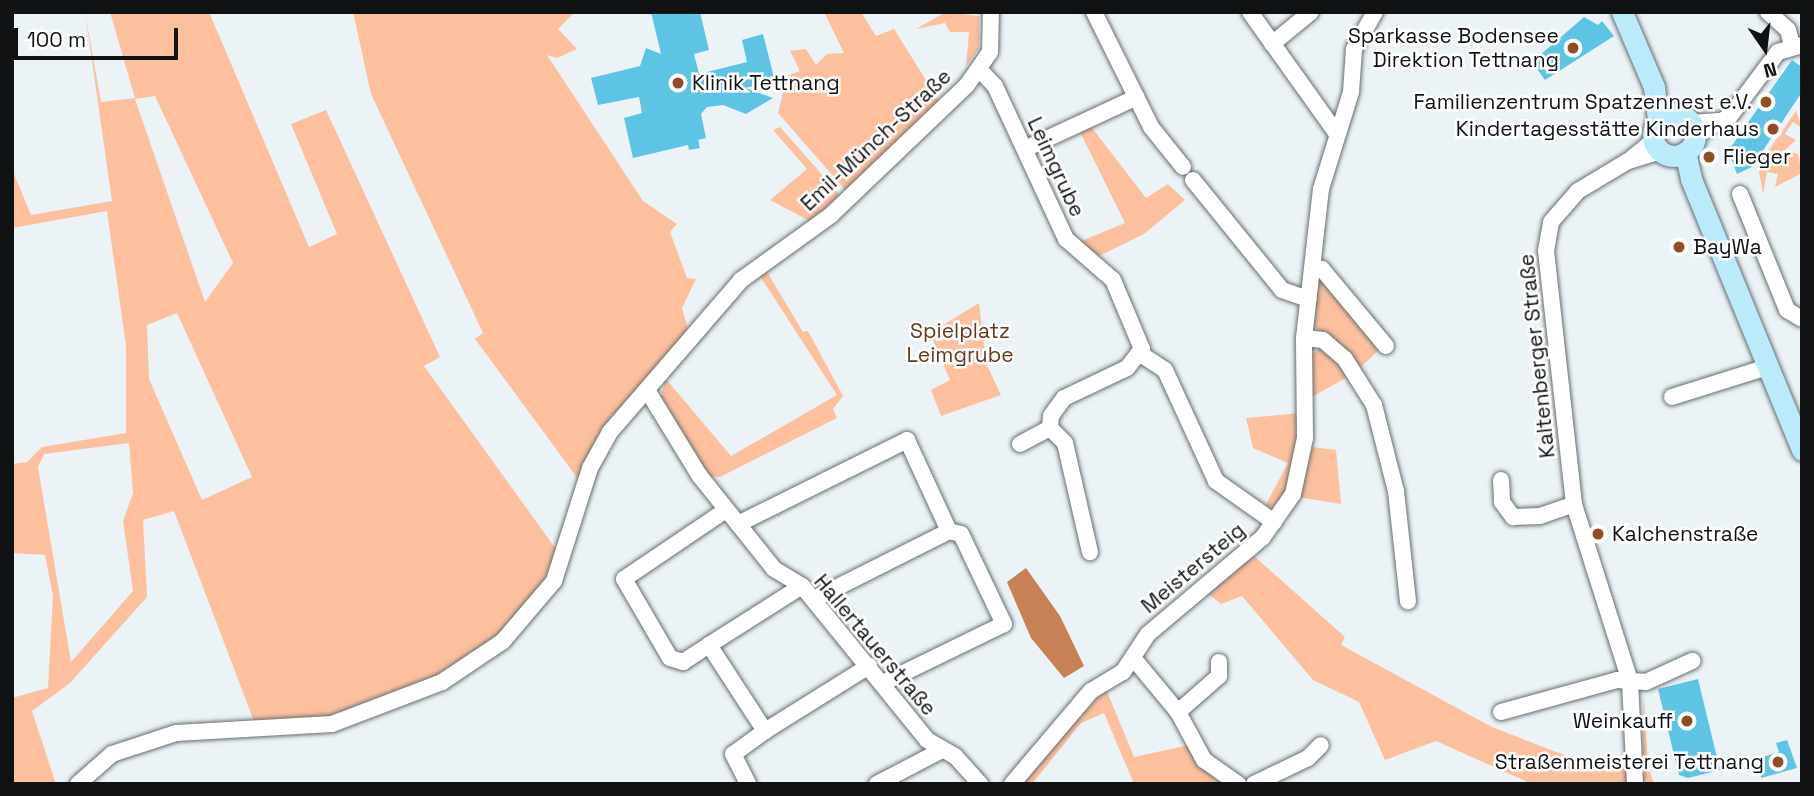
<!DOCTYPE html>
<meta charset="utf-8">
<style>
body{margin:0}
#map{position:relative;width:1814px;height:796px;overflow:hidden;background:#ebf3f6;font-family:"Space Grotesk",sans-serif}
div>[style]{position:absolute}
.green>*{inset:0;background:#fdc09e}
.water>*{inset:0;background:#c88057}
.building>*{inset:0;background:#5dc4e4}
.roads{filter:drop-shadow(0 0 2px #666e70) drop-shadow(0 0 2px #666e70)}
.minor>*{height:16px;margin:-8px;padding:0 8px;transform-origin:8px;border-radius:8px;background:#fff}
.major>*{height:21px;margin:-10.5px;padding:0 10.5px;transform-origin:10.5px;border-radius:10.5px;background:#bbebfb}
.major>.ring{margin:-10.5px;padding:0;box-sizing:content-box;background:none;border:21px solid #bbebfb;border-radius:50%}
.dots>*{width:19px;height:19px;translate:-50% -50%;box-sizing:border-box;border:4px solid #fff;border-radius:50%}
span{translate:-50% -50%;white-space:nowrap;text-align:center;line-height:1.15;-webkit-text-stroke:5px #fff;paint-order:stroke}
.poi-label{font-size:21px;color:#0f1112}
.right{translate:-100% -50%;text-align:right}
.left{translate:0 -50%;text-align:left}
.street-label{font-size:21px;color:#0f1112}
.park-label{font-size:21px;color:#663618}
.frame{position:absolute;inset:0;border:14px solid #0f1112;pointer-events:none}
.north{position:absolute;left:1730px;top:14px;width:70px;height:70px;-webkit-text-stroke:5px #fff;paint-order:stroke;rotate:166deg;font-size:19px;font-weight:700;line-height:28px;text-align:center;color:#0f1112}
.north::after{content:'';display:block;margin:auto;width:24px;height:32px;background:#0f1112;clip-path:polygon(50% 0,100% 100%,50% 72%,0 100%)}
.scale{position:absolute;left:14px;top:28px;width:164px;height:32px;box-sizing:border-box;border:4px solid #0f1112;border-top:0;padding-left:9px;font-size:21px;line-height:24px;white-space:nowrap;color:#0f1112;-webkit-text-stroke:5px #fff;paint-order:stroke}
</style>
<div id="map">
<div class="green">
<div style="clip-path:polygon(evenodd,85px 12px,101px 102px,135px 98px,110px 12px,209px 12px,309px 247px,337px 234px,291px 124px,326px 110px,440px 357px,424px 366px,561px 556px,543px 592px,473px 661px,341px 719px,255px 724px,174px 511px,143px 520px,147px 597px,70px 683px,32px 711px,56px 784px,12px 784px,12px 698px,48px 688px,53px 596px,45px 555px,12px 553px,12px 464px,27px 462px,42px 447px,126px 433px,126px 346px,107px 211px,12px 228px,12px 169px,31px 215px,112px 201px,85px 12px,155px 96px,233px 263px,205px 302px,135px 99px,155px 96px,85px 12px,177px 313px,252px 477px,202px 500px,149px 379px,147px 325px,177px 313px,85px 12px,129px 443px,133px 493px,123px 521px,133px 591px,71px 662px,38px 467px,44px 454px,129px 443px)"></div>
<div style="clip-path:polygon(353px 12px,575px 12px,558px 29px,577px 49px,557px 58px,547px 55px,643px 201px,677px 224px,670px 232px,687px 278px,696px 279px,682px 308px,688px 329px,581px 483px,475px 339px,483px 333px,371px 94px)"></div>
<div style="clip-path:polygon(824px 12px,861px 12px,876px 36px,894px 29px,941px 104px,848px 193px,778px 113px,787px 76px,800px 71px,790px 51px,806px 49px,816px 65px,827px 54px,844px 53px)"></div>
<div style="clip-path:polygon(946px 12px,979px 16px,979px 48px,966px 66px,969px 32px,950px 32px,945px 23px,916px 29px)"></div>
<div style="clip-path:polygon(1796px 111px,1802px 128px,1793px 122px,1785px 134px,1796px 140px,1785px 150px,1798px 154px,1802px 173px,1775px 187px,1778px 174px,1767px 172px,1763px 194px,1758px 166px)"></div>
<div style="clip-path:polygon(1089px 124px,1146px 198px,1168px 184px,1185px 200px,1144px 234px,1099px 256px,1079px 242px,1125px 223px,1078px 128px)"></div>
<div style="clip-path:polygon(780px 127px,840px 195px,810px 221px,770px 200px,807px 169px,773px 130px)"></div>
<div style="clip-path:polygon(764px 267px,803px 332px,808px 331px,843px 396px,833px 409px,837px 418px,720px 477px,707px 476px,660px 399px,666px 379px,731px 456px,837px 395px,758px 273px)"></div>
<div style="clip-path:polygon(1318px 274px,1380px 349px,1360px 368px,1314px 326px)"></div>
<div style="clip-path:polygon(979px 303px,986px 363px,1001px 395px,941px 416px,931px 390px,950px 380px,930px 333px)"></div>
<div style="clip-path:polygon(1323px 348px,1351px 375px,1312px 397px,1310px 354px)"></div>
<div style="clip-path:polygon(1302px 413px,1297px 469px,1280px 504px,1264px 508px,1288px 463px,1253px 448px,1246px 418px)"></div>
<div style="clip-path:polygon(1312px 447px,1336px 450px,1341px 504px,1298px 497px)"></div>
<div style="clip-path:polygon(1254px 556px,1345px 637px,1341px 645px,1492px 727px,1556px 752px,1595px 766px,1618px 762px,1627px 752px,1629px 784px,1532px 784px,1436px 741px,1385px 760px,1359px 702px,1313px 680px,1242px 596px,1221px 604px,1206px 592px)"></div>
<div style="clip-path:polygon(1106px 689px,1134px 757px,1189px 745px,1227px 784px,1134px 784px,1104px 713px,1081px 723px,1032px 784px,1017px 784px)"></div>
<div style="clip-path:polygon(1644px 697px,1648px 766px,1654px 784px,1642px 780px)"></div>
</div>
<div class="water">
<div style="clip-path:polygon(1026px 568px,1060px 616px,1084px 666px,1064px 678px,1031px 638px,1007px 582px)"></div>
</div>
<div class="building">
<div style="clip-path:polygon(651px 12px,700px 12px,709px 50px,694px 54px,699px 74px,747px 62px,742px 40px,763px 34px,775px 81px,745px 88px,773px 98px,746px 114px,723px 105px,707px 107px,701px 114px,706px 138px,698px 140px,700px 148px,689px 150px,688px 145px,633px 158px,624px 118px,642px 113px,639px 97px,598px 105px,591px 78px,640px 66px,646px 48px,661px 54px)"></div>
<div style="clip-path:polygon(1584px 17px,1598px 25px,1602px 21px,1614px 36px,1545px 80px,1532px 62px)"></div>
<div style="clip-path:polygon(1792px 60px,1802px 67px,1802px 92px,1752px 167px,1737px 174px,1728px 151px)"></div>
<div style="clip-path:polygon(1698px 679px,1720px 770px,1688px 778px,1679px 775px,1658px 689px)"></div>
<div style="clip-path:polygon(1787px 740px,1797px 768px,1761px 778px,1759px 758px,1779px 752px,1776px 743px)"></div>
</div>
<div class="roads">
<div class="minor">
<div style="left:1094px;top:12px;width:128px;rotate:63.6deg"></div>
<div style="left:1151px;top:127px;width:51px;rotate:51.3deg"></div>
<div style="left:1250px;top:12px;width:150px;rotate:54.5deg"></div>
<div style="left:1768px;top:12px;width:27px;rotate:42deg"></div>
<div style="left:1788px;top:30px;width:16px;rotate:75deg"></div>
<div style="left:1272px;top:44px;width:50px;rotate:-39.4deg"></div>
<div style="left:980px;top:70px;width:22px;rotate:47deg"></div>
<div style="left:995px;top:86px;width:169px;rotate:65.1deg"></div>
<div style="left:1066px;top:239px;width:62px;rotate:41.1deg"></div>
<div style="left:1113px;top:280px;width:75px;rotate:67.2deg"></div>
<div style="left:1142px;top:349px;width:24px;rotate:128deg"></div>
<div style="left:1127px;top:368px;width:70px;rotate:154.5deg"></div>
<div style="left:1064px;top:398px;width:22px;rotate:126deg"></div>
<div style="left:1051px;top:416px;width:12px;rotate:95deg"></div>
<div style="left:1050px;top:428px;width:34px;rotate:152deg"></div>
<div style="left:1691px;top:123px;width:28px;rotate:-4deg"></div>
<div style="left:1695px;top:136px;width:40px;rotate:-29.7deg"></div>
<div style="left:1730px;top:116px;width:80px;rotate:-53.1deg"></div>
<div style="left:1778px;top:52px;width:25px;rotate:-16deg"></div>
<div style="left:1025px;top:149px;width:123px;rotate:-24.9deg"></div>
<div style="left:1632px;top:158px;width:28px;rotate:-39deg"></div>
<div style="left:1193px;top:180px;width:141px;rotate:51deg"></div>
<div style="left:1282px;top:290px;width:28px;rotate:19deg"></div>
<div style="left:1740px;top:194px;width:125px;rotate:67.9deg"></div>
<div style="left:1787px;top:310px;width:17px;rotate:31deg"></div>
<div style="left:1313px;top:268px;width:9px;rotate:6deg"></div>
<div style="left:1322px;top:269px;width:100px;rotate:50.3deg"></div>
<div style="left:1304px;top:338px;width:19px;rotate:6deg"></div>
<div style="left:1323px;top:340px;width:29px;rotate:41deg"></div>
<div style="left:1345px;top:359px;width:54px;rotate:57.8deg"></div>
<div style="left:1374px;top:405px;width:89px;rotate:75.7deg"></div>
<div style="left:1396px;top:491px;width:111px;rotate:83.8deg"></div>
<div style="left:1142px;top:355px;width:27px;rotate:33deg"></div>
<div style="left:1165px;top:370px;width:122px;rotate:65.3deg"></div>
<div style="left:1216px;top:481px;width:71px;rotate:35.3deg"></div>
<div style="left:647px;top:390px;width:100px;rotate:58.5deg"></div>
<div style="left:699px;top:475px;width:120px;rotate:51.4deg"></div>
<div style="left:774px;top:569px;width:33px;rotate:31deg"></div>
<div style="left:802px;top:586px;width:198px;rotate:50.9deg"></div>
<div style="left:927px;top:740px;width:32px;rotate:30deg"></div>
<div style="left:955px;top:756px;width:38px;rotate:48deg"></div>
<div style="left:1672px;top:397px;width:100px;rotate:-17.5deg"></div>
<div style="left:1050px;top:428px;width:21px;rotate:45deg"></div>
<div style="left:1065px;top:443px;width:112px;rotate:77.1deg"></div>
<div style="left:1501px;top:480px;width:22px;rotate:87deg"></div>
<div style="left:1502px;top:502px;width:19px;rotate:54deg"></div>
<div style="left:1513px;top:517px;width:27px;rotate:-2deg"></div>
<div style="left:1540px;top:516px;width:36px;rotate:-19deg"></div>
<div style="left:726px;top:510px;width:123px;rotate:145.9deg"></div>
<div style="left:624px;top:579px;width:91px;rotate:59.8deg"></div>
<div style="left:670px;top:658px;width:14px;rotate:17deg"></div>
<div style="left:683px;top:662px;width:31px;rotate:-33deg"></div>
<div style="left:709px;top:645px;width:103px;rotate:56.9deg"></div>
<div style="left:765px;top:731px;width:39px;rotate:144deg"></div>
<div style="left:733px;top:754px;width:34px;rotate:63deg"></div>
<div style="left:738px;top:524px;width:189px;rotate:-26.4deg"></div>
<div style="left:907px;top:440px;width:100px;rotate:65.2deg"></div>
<div style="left:814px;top:599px;width:151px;rotate:-26.7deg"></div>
<div style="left:949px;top:531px;width:12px;rotate:14deg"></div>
<div style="left:961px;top:534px;width:100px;rotate:64.5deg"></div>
<div style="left:1004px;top:624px;width:135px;rotate:154deg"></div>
<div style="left:709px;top:645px;width:110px;rotate:-32.4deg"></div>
<div style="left:1134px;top:659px;width:69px;rotate:50.3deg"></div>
<div style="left:1178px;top:712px;width:55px;rotate:61.6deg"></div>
<div style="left:1204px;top:760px;width:42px;rotate:35.2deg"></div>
<div style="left:1178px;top:712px;width:55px;rotate:-41.3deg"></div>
<div style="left:1219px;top:676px;width:14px;rotate:-90deg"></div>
<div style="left:1501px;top:712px;width:120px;rotate:-15.4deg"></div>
<div style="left:1617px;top:680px;width:29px;rotate:4deg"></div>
<div style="left:1646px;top:682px;width:51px;rotate:-24.5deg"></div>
<div style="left:765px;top:731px;width:123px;rotate:-32deg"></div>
<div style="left:78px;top:784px;width:45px;rotate:-41.4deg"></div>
<div style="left:112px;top:754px;width:67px;rotate:-18.2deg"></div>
<div style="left:176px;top:733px;width:156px;rotate:-3.3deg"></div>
<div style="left:332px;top:724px;width:118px;rotate:-20.9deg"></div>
<div style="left:442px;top:682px;width:73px;rotate:-33.9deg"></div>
<div style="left:503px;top:641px;width:79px;rotate:-49.6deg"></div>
<div style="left:554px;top:581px;width:119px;rotate:-72.3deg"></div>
<div style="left:590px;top:468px;width:41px;rotate:-60.9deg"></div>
<div style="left:610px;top:432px;width:201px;rotate:-49.2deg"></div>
<div style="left:741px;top:280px;width:111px;rotate:-35.8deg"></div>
<div style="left:831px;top:215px;width:188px;rotate:-43.7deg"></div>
<div style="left:967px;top:85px;width:40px;rotate:-55.1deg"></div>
<div style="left:990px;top:52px;width:40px;rotate:-88.6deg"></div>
<div style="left:877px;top:784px;width:73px;rotate:-27.6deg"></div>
<div style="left:1012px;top:784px;width:122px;rotate:-49.7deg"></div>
<div style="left:1091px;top:691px;width:37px;rotate:-31deg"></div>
<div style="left:1123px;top:672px;width:45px;rotate:-56.7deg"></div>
<div style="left:1148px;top:634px;width:150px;rotate:-40.1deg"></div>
<div style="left:1263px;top:537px;width:52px;rotate:-55.1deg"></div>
<div style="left:1293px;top:494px;width:57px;rotate:-77.9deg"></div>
<div style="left:1305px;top:438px;width:100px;rotate:-90.6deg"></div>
<div style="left:1304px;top:338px;width:150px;rotate:-83.5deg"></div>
<div style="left:1321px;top:189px;width:102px;rotate:-72.8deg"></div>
<div style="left:1351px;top:92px;width:43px;rotate:-86deg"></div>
<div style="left:1354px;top:49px;width:43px;rotate:-60.4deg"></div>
<div style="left:1254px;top:784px;width:60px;rotate:-25.7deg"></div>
<div style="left:1308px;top:758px;width:18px;rotate:-45deg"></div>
<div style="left:1635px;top:784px;width:103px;rotate:-92.8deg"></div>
<div style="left:1630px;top:681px;width:186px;rotate:-107.6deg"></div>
<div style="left:1574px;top:504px;width:255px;rotate:-96.3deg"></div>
<div style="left:1546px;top:251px;width:29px;rotate:-80deg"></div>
<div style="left:1551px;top:222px;width:41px;rotate:-48.9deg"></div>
<div style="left:1578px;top:191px;width:58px;rotate:-31deg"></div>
<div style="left:1628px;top:161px;width:34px;rotate:-17deg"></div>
</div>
<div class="major">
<div style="left:1622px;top:12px;width:82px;rotate:66.9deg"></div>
<div style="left:1654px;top:87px;width:34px;rotate:83deg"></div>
<div class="ring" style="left:1653px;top:114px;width:21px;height:21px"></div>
<div style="left:1685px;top:152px;width:28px;rotate:77deg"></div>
<div style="left:1691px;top:179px;width:293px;rotate:67.7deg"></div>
</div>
</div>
<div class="dots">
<div style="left:1573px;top:48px;background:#914d21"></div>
<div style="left:678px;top:83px;background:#914d21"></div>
<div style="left:1766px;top:102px;background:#914d21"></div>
<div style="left:1773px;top:129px;background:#914d21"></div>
<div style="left:1709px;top:157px;background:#914d21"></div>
<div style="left:1679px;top:247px;background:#914d21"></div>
<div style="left:1598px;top:534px;background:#914d21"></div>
<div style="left:1687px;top:721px;background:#914d21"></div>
<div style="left:1778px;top:762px;background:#914d21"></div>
</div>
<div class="poi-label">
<span class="right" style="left:1559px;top:48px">Sparkasse Bodensee<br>Direktion Tettnang</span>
<span class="left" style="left:692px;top:83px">Klinik Tettnang</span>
<span class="right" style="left:1752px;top:102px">Familienzentrum Spatzennest e.V.</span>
<span class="right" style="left:1759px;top:129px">Kindertagesstätte Kinderhaus</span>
<span class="left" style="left:1723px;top:157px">Flieger</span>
<span class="left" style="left:1693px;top:247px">BayWa</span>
<span class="left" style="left:1612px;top:534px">Kalchenstraße</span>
<span class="right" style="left:1673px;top:721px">Weinkauff</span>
<span class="right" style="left:1764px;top:762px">Straßenmeisterei Tettnang</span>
</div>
<div class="street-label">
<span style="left:876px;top:140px;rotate:-43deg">Emil-Münch-Straße</span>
<span style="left:1056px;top:167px;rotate:65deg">Leimgrube</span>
<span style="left:1537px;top:356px;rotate:-96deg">Kaltenberger Straße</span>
<span style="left:1193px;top:568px;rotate:-40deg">Meistersteig</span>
<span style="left:875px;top:645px;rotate:50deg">Hallertauerstraße</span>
</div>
<div class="park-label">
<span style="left:960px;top:343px">Spielplatz<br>Leimgrube</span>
</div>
<div class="frame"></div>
<div class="north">N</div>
<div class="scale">100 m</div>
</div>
